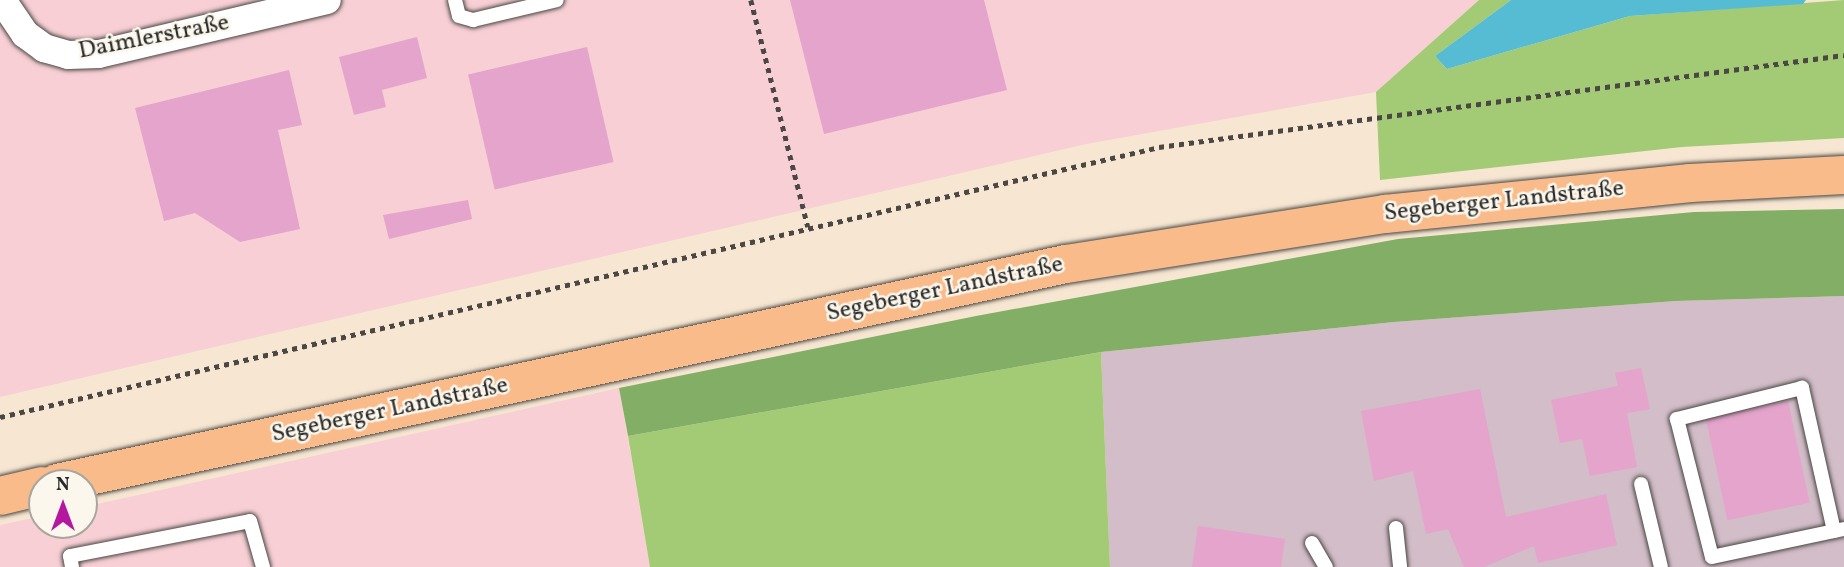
<!DOCTYPE html>
<meta charset="utf-8">
<style>
body{margin:0}
#map{position:relative;width:1844px;height:567px;overflow:hidden;background:#f7e7d2;font-family:Vollkorn,serif}
div>[style]{position:absolute}
.built>*{inset:0;background:#f7cfd5}
.industrial>*{inset:0;background:#d2bdc8}
.green>*{inset:0;background:#a3ca75}
.forest>*{inset:0;background:#82ae66}
.water>*{inset:0;background:#56bcd4}
.building>*{inset:0;background:#e4a4cb;transform-origin:0 0}
.path>*{height:4.5px;margin-top:-2.25px;transform-origin:0;background:repeating-linear-gradient(90deg,#4a4744 0 5px,transparent 0 10px)}
.roads{filter:drop-shadow(0 0 2px #4a4744) drop-shadow(0 0 2px #4a4744)}
.service>*{height:14px;margin:-7px;padding:0 7px;transform-origin:7px;border-radius:7px;background:#fff}
.minor>*{height:28px;margin:-14px;padding:0 14px;transform-origin:14px;border-radius:14px;background:#fff}
.primary>*{height:38px;margin:-19px;padding:0 19px;transform-origin:19px;border-radius:19px;background:#fabb8b}
span{translate:-50% -50%;white-space:nowrap;text-align:center;line-height:1.15;-webkit-text-stroke:5px #fbf7ec;paint-order:stroke}
.street-label{font-size:24px;color:#2b2b2b}
.north{position:absolute;left:28px;top:469px;width:70px;height:70px;box-sizing:border-box;background:#fbf7ec;border:2px solid #a8a59f;border-radius:50%;rotate:0deg;font-size:19px;font-weight:700;line-height:28px;text-align:center;color:#2b2b2b}
.north::after{content:'';display:block;margin:auto;width:24px;height:32px;background:#b5179e;clip-path:polygon(50% 0,100% 100%,50% 72%,0 100%)}
</style>
<div id="map">
<div class="built">
<div style="clip-path:polygon(0 0,1479px 0,1376px 92px,1086px 144px,0 397px)"></div>
<div style="clip-path:polygon(619px 388px,650px 567px,0 567px,0 525px,42px 516px,42px 525px,84px 525px,84px 507px)"></div>
</div>
<div class="industrial">
<div style="clip-path:polygon(1844px 296px,1844px 567px,1110px 567px,1101px 352px,1394px 322px,1676px 301px)"></div>
</div>
<div class="green">
<div style="clip-path:polygon(1479px 0,1511px 0,1435px 56px,1447px 69px,1630px 16px,1844px 0,1844px 138px,1682px 147px,1380px 180px,1376px 92px)"></div>
<div style="clip-path:polygon(1101px 352px,1110px 567px,650px 567px,628px 436px)"></div>
</div>
<div class="forest">
<div style="clip-path:polygon(1844px 209px,1844px 296px,1676px 301px,1394px 322px,1101px 352px,628px 436px,619px 388px,976px 316px,1398px 239px,1694px 212px)"></div>
</div>
<div class="water">
<div style="clip-path:polygon(1511px 0,1806px 0,1803px 4px,1630px 16px,1447px 69px,1435px 56px)"></div>
</div>
<div class="building">
<div style="clip-path:polygon(790px 0,984px 0,1007px 90px,824px 134px)"></div>
<div style="clip-path:polygon(417px 37px,427px 78px,382px 90px,386px 107px,354px 115px,339px 57px)"></div>
<div style="left:587px;top:47px;width:118px;height:122px;rotate:77deg"></div>
<div style="clip-path:polygon(289px 70px,302px 125px,278px 130px,300px 229px,240px 242px,195px 213px,164px 221px,135px 108px)"></div>
<div style="clip-path:polygon(468px 200px,472px 219px,389px 239px,383px 215px)"></div>
<div style="clip-path:polygon(1641px 368px,1650px 409px,1627px 413px,1637px 467px,1590px 476px,1582px 439px,1560px 443px,1551px 400px,1618px 386px,1615px 373px)"></div>
<div style="clip-path:polygon(1480px 389px,1506px 517px,1606px 494px,1617px 545px,1538px 563px,1534px 546px,1484px 567px,1464px 567px,1448px 529px,1426px 534px,1413px 471px,1374px 481px,1361px 411px)"></div>
<div style="left:1788px;top:401px;width:104px;height:84px;rotate:78deg"></div>
<div style="clip-path:polygon(1198px 526px,1285px 539px,1281px 567px,1192px 567px)"></div>
</div>
<div class="path">
<div style="left:751px;top:0;width:234px;rotate:75.9deg"></div>
<div style="left:0;top:417px;width:1190px;rotate:-13.11deg"></div>
<div style="left:1159px;top:147px;width:691px;rotate:-7.65deg"></div>
</div>
<div class="roads">
<div class="service">
<div style="left:455px;top:0;width:16px;rotate:76deg"></div>
<div style="left:459px;top:16px;width:15px;rotate:16deg"></div>
<div style="left:473px;top:20px;width:86px;rotate:-13.4deg"></div>
<div style="left:1641px;top:484px;width:85px;rotate:76.5deg"></div>
<div style="left:1396px;top:528px;width:39px;rotate:84deg"></div>
<div style="left:1834px;top:531px;width:147px;rotate:-102.6deg"></div>
<div style="left:1802px;top:388px;width:129px;rotate:166.1deg"></div>
<div style="left:1677px;top:419px;width:142px;rotate:75.8deg"></div>
<div style="left:1712px;top:557px;width:135px;rotate:-12deg"></div>
<div style="left:1312px;top:543px;width:28px;rotate:60deg"></div>
<div style="left:72px;top:567px;width:11px;rotate:-100deg"></div>
<div style="left:70px;top:556px;width:183px;rotate:-11deg"></div>
<div style="left:250px;top:521px;width:48px;rotate:74.2deg"></div>
</div>
<div class="minor">
<div style="left:2px;top:0;width:41px;rotate:55.9deg"></div>
<div style="left:25px;top:34px;width:24px;rotate:36deg"></div>
<div style="left:44px;top:48px;width:25px;rotate:16deg"></div>
<div style="left:68px;top:55px;width:31px;rotate:-2deg"></div>
<div style="left:99px;top:54px;width:234px;rotate:-13.3deg"></div>
</div>
<div class="primary">
<div style="left:57px;top:483px;width:1032px;rotate:-12.25deg"></div>
<div style="left:1066px;top:264px;width:323px;rotate:-8.9deg"></div>
<div style="left:1385px;top:214px;width:307px;rotate:-5.8deg"></div>
<div style="left:1690px;top:183px;width:154px;rotate:-3deg"></div>
<div style="left:0;top:496px;width:43px;rotate:-13.4deg"></div>
</div>
</div>
<div class="street-label">
<span style="left:154px;top:38px;rotate:-11deg">Daimlerstraße</span>
<span style="left:1504px;top:202px;rotate:-6deg">Segeberger Landstraße</span>
<span style="left:945px;top:290px;rotate:-12deg">Segeberger Landstraße</span>
<span style="left:390px;top:411px;rotate:-12deg">Segeberger Landstraße</span>
</div>
<div class="north">N</div>
</div>
